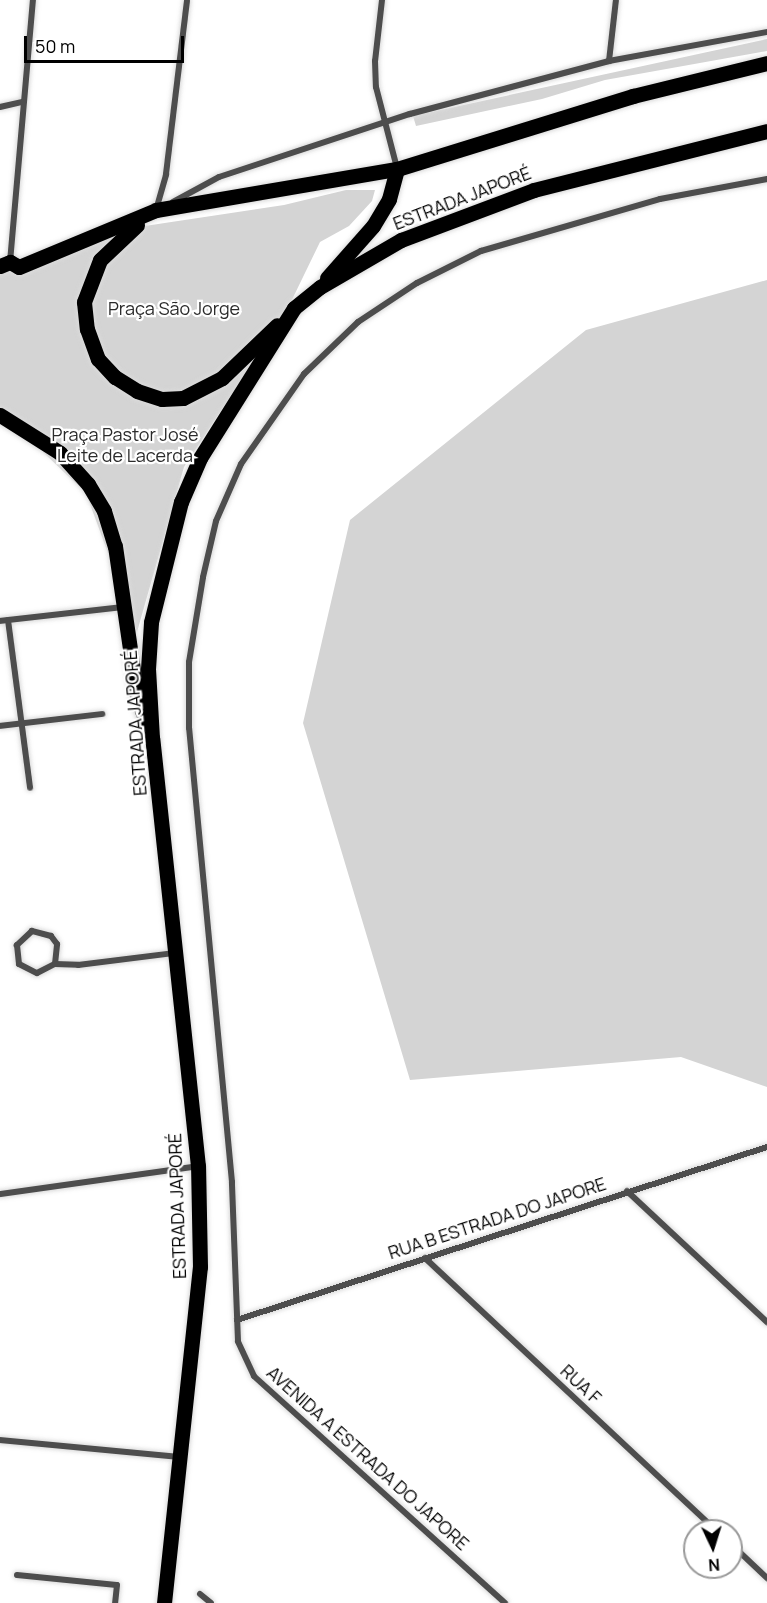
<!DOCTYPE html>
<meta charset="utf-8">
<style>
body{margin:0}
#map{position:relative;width:767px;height:1603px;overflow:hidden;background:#fff;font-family:Manrope,sans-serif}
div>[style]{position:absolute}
.green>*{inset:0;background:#d4d4d4}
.roads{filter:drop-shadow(0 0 2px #dbdbdb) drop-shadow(0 0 2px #dbdbdb)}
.minor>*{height:6px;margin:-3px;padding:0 3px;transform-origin:3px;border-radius:3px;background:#4d4d4d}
.primary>*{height:15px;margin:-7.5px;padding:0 7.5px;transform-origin:7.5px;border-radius:7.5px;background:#000}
span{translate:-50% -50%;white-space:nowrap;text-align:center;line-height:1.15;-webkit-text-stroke:4.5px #fff;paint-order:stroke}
.street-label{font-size:18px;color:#000}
.park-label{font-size:18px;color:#2b2b2b}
.north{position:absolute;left:683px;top:1519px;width:60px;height:60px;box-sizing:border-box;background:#fff;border:2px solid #999;border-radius:50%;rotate:176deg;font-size:16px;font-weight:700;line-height:24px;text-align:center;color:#000}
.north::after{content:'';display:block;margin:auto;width:21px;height:27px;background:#000;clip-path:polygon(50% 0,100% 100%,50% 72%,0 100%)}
.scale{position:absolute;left:24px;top:36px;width:160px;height:27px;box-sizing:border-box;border:3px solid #000;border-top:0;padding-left:8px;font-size:18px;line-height:21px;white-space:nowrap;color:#000;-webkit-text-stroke:4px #fff;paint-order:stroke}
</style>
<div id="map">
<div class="green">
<div style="clip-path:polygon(767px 39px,767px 51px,605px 80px,542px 99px,416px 126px,413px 116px)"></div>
<div style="clip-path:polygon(346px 190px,375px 190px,372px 201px,349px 226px,320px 242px,287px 310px,184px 467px,137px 632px,86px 493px,22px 432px,0 424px,0 274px,105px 232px,284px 205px)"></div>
<div style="clip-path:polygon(767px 280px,767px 1087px,681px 1057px,410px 1080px,303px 723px,350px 520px,586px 330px)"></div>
</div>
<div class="roads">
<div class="minor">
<div style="left:382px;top:0;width:61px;rotate:96.5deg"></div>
<div style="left:375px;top:61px;width:26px;rotate:88deg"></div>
<div style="left:376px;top:87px;width:84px;rotate:75.5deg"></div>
<div style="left:609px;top:61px;width:61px;rotate:-83.5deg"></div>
<div style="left:0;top:107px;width:23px;rotate:-13deg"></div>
<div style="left:173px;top:202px;width:52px;rotate:-28.5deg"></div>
<div style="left:219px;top:177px;width:201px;rotate:-18.3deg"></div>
<div style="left:410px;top:114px;width:206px;rotate:-14.9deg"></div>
<div style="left:609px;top:61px;width:161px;rotate:-10.4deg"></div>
<div style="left:156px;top:210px;width:37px;rotate:-74deg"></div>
<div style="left:166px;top:174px;width:175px;rotate:-83.1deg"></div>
<div style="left:10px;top:262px;width:263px;rotate:-85deg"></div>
<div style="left:8px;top:620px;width:169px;rotate:82.5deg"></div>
<div style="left:0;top:621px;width:123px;rotate:-6.5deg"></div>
<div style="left:0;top:726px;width:103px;rotate:-6.7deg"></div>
<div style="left:55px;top:964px;width:20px;rotate:-84deg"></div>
<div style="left:57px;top:944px;width:10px;rotate:-127deg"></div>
<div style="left:51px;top:936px;width:20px;rotate:-165deg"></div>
<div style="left:32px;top:931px;width:21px;rotate:137deg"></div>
<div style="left:17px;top:945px;width:19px;rotate:84deg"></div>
<div style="left:19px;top:964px;width:20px;rotate:27deg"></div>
<div style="left:37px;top:973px;width:20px;rotate:-27deg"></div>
<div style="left:55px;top:964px;width:23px;rotate:2deg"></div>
<div style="left:78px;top:965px;width:98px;rotate:-7.1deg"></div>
<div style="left:627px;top:1191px;width:192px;rotate:43.1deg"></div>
<div style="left:0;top:1194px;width:200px;rotate:-8deg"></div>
<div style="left:425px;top:1258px;width:400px;rotate:43.1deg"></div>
<div style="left:237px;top:1320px;width:558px;rotate:-18.08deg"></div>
<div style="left:0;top:1440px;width:180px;rotate:5.4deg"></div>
<div style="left:731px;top:1544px;width:50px;rotate:43.4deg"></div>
<div style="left:17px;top:1575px;width:100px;rotate:5.7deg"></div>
<div style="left:117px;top:1585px;width:18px;rotate:96deg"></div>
<div style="left:200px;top:1594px;width:14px;rotate:39deg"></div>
<div style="left:505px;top:1603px;width:338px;rotate:-137.9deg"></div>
<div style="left:254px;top:1376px;width:38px;rotate:-115deg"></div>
<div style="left:238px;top:1341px;width:159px;rotate:-92.2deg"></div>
<div style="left:232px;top:1182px;width:456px;rotate:-95.4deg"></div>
<div style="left:189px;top:728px;width:66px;rotate:-90deg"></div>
<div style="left:189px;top:662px;width:86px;rotate:-80.6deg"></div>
<div style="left:203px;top:577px;width:57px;rotate:-76.9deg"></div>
<div style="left:216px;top:521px;width:62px;rotate:-66.3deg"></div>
<div style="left:241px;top:464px;width:110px;rotate:-55deg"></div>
<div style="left:304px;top:374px;width:75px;rotate:-43.9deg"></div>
<div style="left:358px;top:322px;width:71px;rotate:-33.5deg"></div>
<div style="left:417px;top:283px;width:72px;rotate:-26.6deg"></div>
<div style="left:481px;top:251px;width:186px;rotate:-16.2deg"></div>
<div style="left:660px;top:199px;width:109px;rotate:-10.6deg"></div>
</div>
<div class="primary">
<div style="left:137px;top:225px;width:51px;rotate:136.6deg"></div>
<div style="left:100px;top:260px;width:45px;rotate:110.9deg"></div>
<div style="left:84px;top:302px;width:27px;rotate:84deg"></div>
<div style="left:87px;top:329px;width:32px;rotate:70deg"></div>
<div style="left:98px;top:359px;width:25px;rotate:47deg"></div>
<div style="left:115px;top:377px;width:26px;rotate:32deg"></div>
<div style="left:137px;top:391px;width:26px;rotate:18deg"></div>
<div style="left:162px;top:399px;width:21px;rotate:-3deg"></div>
<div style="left:183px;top:398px;width:44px;rotate:-27.1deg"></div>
<div style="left:222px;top:378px;width:76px;rotate:-43.9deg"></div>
<div style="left:0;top:266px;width:11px;rotate:-22deg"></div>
<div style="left:10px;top:262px;width:10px;rotate:29deg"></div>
<div style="left:19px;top:267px;width:148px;rotate:-22.6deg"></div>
<div style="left:156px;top:210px;width:244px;rotate:-9.7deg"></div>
<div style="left:397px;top:169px;width:247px;rotate:-17.2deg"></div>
<div style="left:633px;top:96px;width:138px;rotate:-13.8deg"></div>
<div style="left:327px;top:278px;width:69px;rotate:-48.5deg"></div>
<div style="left:373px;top:226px;width:31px;rotate:-59deg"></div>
<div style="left:389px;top:199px;width:31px;rotate:-75deg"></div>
<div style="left:0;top:415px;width:71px;rotate:32.3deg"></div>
<div style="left:60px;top:453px;width:42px;rotate:47.9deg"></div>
<div style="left:88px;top:484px;width:31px;rotate:59deg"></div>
<div style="left:104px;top:511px;width:37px;rotate:73deg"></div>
<div style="left:115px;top:546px;width:153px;rotate:81.7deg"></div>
<div style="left:137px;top:697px;width:29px;rotate:70deg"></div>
<div style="left:164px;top:1603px;width:338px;rotate:-83.9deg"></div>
<div style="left:200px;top:1267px;width:101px;rotate:-91.1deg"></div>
<div style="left:198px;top:1166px;width:430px;rotate:-96.1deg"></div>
<div style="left:152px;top:738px;width:69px;rotate:-93.3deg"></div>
<div style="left:148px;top:669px;width:47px;rotate:-86.3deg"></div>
<div style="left:151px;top:622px;width:124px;rotate:-76deg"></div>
<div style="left:181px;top:502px;width:48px;rotate:-66.6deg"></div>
<div style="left:200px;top:458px;width:177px;rotate:-57.9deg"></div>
<div style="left:294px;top:308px;width:33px;rotate:-39deg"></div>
<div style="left:320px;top:287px;width:94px;rotate:-30.1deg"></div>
<div style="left:401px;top:240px;width:142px;rotate:-20.6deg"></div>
<div style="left:534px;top:190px;width:240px;rotate:-14.2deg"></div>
</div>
</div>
<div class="street-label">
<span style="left:462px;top:198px;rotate:-21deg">ESTRADA JAPORÉ</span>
<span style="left:135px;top:723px;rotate:-94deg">ESTRADA JAPORÉ</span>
<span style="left:177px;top:1206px;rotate:-92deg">ESTRADA JAPORÉ</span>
<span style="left:497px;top:1218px;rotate:-18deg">RUA B ESTRADA DO JAPORE</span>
<span style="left:581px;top:1384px;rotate:43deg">RUA F</span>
<span style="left:368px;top:1458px;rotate:42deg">AVENIDA A ESTRADA DO JAPORE</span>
</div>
<div class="park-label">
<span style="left:174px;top:308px">Praça São Jorge</span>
<span style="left:125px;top:445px">Praça Pastor José<br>Leite de Lacerda</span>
</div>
<div class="north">N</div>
<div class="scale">50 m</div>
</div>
